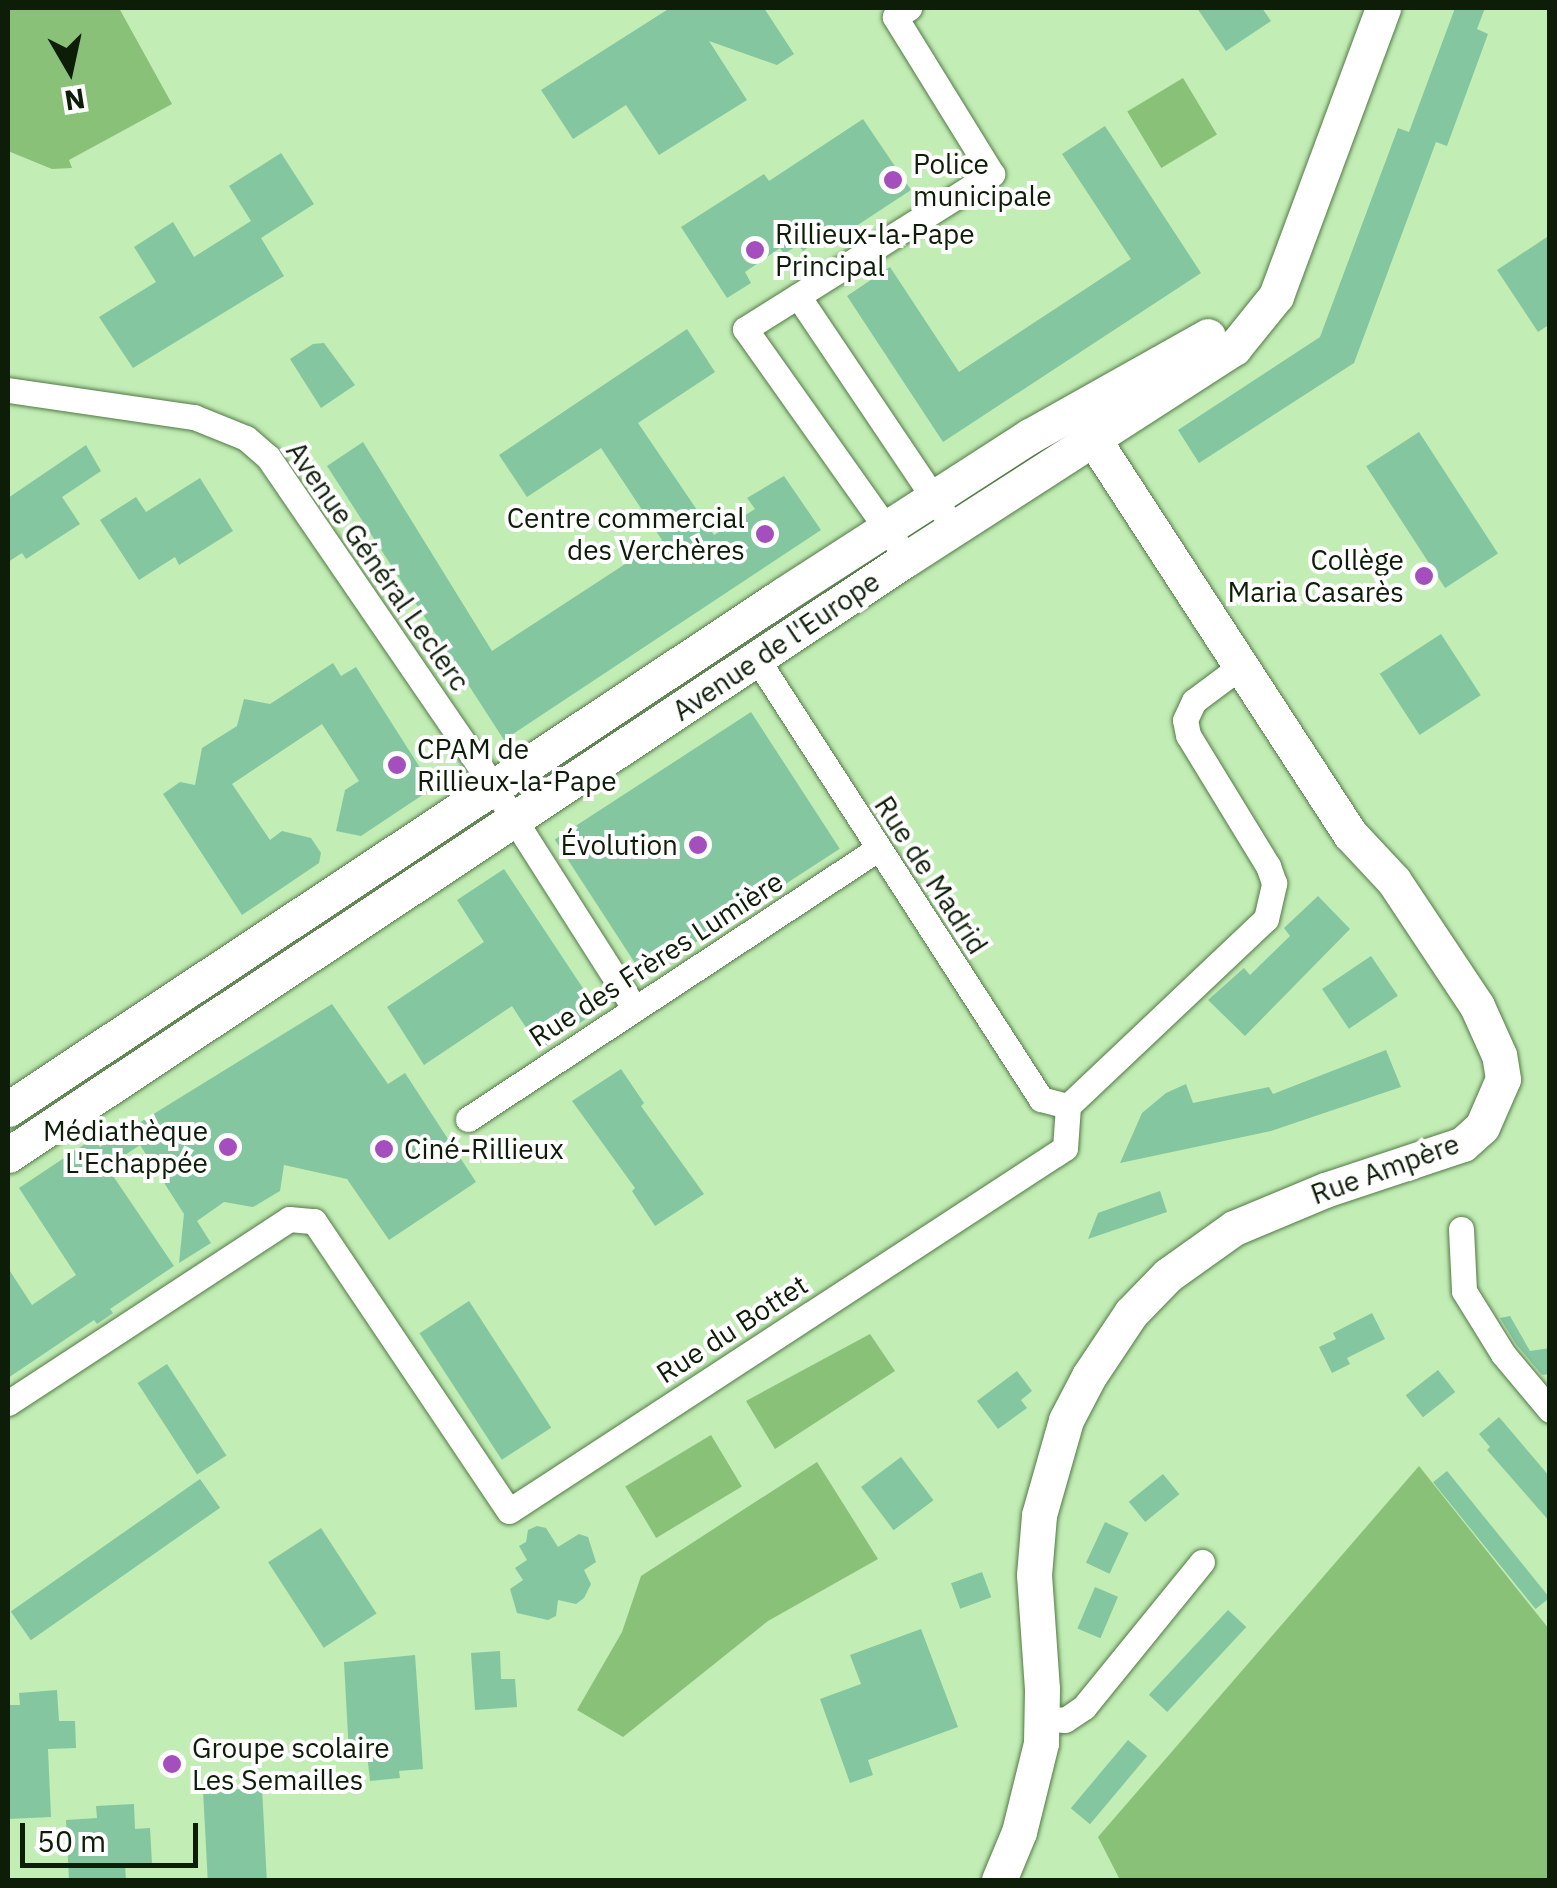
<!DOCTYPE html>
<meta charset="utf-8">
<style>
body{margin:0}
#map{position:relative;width:1557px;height:1888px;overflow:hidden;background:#c2edb5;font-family:"IBM Plex Sans",sans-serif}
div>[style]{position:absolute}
.green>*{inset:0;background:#8ac178;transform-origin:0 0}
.building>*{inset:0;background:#84c6a0;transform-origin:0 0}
.roads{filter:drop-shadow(0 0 2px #537946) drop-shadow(0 0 2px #537946)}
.street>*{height:25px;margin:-12.5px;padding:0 12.5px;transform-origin:12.5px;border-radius:12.5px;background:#fff}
.secondary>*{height:35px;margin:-17.5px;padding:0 17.5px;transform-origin:17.5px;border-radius:17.5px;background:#fff}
.dots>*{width:28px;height:28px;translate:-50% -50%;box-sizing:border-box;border:5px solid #fff;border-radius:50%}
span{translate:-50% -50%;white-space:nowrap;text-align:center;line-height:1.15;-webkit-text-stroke:8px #fff;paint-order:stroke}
.poi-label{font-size:28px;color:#0d1d08}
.left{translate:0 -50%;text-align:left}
.right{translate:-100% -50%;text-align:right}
.street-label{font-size:28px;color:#0d1d08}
.frame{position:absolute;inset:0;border:10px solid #0d1d08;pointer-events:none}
.north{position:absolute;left:20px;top:20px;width:100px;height:100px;-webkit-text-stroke:8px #fff;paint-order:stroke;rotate:171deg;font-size:28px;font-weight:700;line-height:40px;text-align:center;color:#0d1d08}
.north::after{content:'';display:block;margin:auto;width:35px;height:45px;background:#0d1d08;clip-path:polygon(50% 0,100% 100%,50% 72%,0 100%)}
.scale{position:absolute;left:20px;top:1823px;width:178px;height:45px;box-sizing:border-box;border:5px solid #0d1d08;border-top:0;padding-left:12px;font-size:30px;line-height:35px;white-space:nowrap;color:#0d1d08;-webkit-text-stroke:8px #fff;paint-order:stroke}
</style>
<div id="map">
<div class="green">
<div style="clip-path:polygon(8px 8px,119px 8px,172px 104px,69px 160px,72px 168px,52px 169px,8px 151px)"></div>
<div style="left:1183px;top:78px;width:66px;height:65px;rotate:59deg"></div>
<div style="clip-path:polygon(870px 1334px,895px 1371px,775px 1449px,746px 1401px)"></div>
<div style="left:711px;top:1435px;width:60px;height:100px;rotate:59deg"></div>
<div style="clip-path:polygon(817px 1462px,878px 1559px,768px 1621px,623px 1737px,577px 1710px,622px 1632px,641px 1576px)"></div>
<div style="clip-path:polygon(1419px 1466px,1549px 1629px,1549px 1880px,1120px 1880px,1098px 1837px)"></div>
</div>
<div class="building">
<div style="clip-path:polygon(670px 8px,764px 8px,794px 54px,777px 65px,709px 41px,747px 100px,659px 155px,626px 105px,573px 139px,541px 90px)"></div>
<div style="clip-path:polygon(1197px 8px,1262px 8px,1271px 21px,1226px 51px)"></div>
<div style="clip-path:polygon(1455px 8px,1485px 8px,1477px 29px,1488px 34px,1447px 146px,1436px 142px,1354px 363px,1199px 463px,1178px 430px,1320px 337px,1398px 128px,1409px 132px)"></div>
<div style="clip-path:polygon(863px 119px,911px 190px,838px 238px,832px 230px,803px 251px,798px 245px,784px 254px,780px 248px,745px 272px,751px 283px,727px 298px,681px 227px,764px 174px,769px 181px)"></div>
<div style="clip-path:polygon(1105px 126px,1201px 273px,943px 442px,847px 296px,890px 267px,959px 372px,1131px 259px,1062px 154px)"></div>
<div style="clip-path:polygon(281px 153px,314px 204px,261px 238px,284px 276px,133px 368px,99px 317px,156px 282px,134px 247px,173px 222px,194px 257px,251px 221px,229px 186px)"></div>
<div style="clip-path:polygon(1550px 235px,1550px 324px,1538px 332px,1497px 270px)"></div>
<div style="clip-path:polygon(687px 329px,715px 372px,638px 423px,714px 535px,755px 509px,747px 498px,784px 476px,821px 530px,504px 740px,327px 466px,363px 442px,492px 651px,662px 540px,601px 448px,527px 497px,499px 455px)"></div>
<div style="clip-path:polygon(324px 343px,355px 385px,321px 408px,290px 359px,313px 344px)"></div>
<div style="left:1419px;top:432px;width:145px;height:63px;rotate:57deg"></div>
<div style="clip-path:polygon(86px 445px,101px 471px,62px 497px,80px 524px,26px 559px,22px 553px,8px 562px,8px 498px)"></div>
<div style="clip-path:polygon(200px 478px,233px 531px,179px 565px,175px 557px,139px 580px,100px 520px,136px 497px,146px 512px)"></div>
<div style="left:1441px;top:634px;width:73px;height:73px;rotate:57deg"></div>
<div style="clip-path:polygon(333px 663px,341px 676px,356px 667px,433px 788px,361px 836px,336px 831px,345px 790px,359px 781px,322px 724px,232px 784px,270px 840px,282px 831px,311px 838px,321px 853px,319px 863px,242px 915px,163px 794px,180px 782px,195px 785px,202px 748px,237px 726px,244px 699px,270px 704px)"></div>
<div style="left:751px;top:712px;width:163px;height:234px;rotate:57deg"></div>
<div style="clip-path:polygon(504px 869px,598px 1011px,540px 1049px,512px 1006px,424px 1065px,387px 1007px,484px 942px,457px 900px)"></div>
<div style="clip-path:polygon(1318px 896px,1350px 929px,1245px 1036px,1208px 1000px,1244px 968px,1250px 975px,1290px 936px,1284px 928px)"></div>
<div style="left:1371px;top:956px;width:48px;height:59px;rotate:56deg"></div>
<div style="clip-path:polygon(332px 1004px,388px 1084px,405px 1073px,476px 1182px,389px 1240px,347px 1179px,284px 1165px,280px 1191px,253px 1207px,224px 1202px,197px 1221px,211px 1243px,179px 1263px,184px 1214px,140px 1145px,107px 1167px,174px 1266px,110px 1309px,113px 1313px,97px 1324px,94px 1320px,8px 1378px,8px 1268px,32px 1305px,76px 1275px,19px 1188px,94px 1138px,100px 1147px)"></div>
<div style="clip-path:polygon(1386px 1050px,1401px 1087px,1271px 1131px,1120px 1163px,1142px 1113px,1166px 1093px,1186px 1084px,1193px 1103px,1269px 1087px,1273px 1094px)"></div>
<div style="clip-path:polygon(621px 1069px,644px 1103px,641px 1106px,704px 1194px,655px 1226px,632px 1191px,635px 1188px,572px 1101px)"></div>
<div style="clip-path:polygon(1160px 1191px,1167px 1212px,1088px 1239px,1098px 1213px)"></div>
<div style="left:469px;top:1301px;width:151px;height:59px;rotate:57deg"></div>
<div style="clip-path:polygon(1372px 1313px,1385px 1339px,1347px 1358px,1350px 1364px,1332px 1373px,1319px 1347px,1336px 1339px,1333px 1333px)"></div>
<div style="clip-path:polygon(1510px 1316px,1530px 1351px,1550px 1348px,1550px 1374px,1542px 1375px,1516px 1344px,1500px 1318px)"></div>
<div style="left:167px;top:1364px;width:109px;height:35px;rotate:57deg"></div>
<div style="left:1438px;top:1370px;width:28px;height:41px;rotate:52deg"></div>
<div style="clip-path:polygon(1017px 1371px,1032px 1391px,1021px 1400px,1027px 1408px,998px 1429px,977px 1401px)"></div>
<div style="clip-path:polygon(1499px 1417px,1550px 1477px,1550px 1522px,1487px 1450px,1490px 1447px,1479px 1434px)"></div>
<div style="left:901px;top:1457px;width:54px;height:50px;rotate:53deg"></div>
<div style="left:1447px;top:1471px;width:163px;height:18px;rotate:51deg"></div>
<div style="left:1163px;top:1474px;width:26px;height:44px;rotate:51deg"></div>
<div style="left:200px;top:1479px;width:35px;height:231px;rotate:55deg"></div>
<div style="left:1105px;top:1522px;width:26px;height:45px;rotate:25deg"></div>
<div style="clip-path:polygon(537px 1526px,546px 1528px,558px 1547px,579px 1534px,588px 1537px,596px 1562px,584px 1570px,591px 1584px,584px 1598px,576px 1604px,558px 1600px,556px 1616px,548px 1620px,517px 1613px,510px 1589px,523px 1580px,515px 1568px,527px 1560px,519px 1546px,526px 1542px,528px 1530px)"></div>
<div style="left:321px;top:1528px;width:102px;height:63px;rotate:57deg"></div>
<div style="left:982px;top:1572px;width:27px;height:33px;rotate:70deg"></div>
<div style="left:1095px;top:1587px;width:25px;height:45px;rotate:23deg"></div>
<div style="left:1228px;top:1610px;width:25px;height:116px;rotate:43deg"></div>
<div style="clip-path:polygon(921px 1629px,958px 1727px,868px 1760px,873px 1775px,850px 1783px,820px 1699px,861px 1684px,850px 1655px)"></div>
<div style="clip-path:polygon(500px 1651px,501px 1679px,515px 1679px,517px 1707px,475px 1710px,471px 1653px)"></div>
<div style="clip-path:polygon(415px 1655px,423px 1769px,399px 1771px,400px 1778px,370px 1781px,367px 1753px,349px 1754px,344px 1662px)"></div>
<div style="clip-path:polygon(57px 1690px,59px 1721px,75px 1721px,76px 1748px,48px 1749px,51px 1817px,8px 1819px,8px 1705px,20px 1705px,19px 1693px)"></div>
<div style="left:1128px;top:1740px;width:25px;height:89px;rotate:40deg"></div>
<div style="left:262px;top:1788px;width:92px;height:59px;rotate:87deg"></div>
<div style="clip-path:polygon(134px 1804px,135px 1829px,150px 1828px,152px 1864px,125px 1865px,126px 1880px,69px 1880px,66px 1820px,97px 1818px,96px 1806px)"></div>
</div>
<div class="roads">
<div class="street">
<div style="left:798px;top:296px;width:260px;rotate:56.1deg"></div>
<div style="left:8px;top:390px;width:188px;rotate:8.3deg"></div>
<div style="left:194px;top:417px;width:56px;rotate:22deg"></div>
<div style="left:246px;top:438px;width:29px;rotate:41deg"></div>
<div style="left:268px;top:457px;width:399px;rotate:55.6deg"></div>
<div style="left:493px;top:786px;width:264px;rotate:57.5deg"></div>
<div style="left:896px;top:542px;width:261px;rotate:-125.3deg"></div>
<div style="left:745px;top:329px;width:292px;rotate:-32.1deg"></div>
<div style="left:992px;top:174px;width:185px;rotate:-121.7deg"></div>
<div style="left:895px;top:17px;width:17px;rotate:-33deg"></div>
<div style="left:757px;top:659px;width:524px;rotate:57.16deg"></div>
<div style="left:1041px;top:1099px;width:28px;rotate:15deg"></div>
<div style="left:468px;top:1119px;width:490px;rotate:-33.4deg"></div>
<div style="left:1461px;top:1229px;width:62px;rotate:87.2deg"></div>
<div style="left:1464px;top:1291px;width:74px;rotate:58.2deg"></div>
<div style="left:1503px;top:1354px;width:73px;rotate:50deg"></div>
<div style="left:8px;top:1403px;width:336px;rotate:-33.2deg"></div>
<div style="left:289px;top:1219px;width:25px;rotate:5deg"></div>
<div style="left:314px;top:1221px;width:349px;rotate:56.1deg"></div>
<div style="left:509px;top:1511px;width:664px;rotate:-33.14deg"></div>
<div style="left:1065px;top:1148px;width:42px;rotate:-85.9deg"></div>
<div style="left:1068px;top:1106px;width:272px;rotate:-43.4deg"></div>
<div style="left:1266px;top:919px;width:37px;rotate:-77deg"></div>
<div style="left:1274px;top:883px;width:18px;rotate:-109deg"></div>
<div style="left:1268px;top:866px;width:153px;rotate:-121.4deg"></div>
<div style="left:1188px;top:735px;width:15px;rotate:-101deg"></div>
<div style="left:1185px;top:720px;width:21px;rotate:-65deg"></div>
<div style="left:1194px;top:701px;width:59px;rotate:-36.7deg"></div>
<div style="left:1042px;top:1718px;width:23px;rotate:5deg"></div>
<div style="left:1065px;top:1720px;width:23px;rotate:-34deg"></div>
<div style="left:1084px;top:1707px;width:187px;rotate:-50.9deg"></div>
</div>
<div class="secondary">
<div style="left:8px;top:1109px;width:930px;rotate:-33.55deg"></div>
<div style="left:783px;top:595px;width:294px;rotate:-32.8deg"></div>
<div style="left:1030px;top:436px;width:204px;rotate:-29.3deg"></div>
<div style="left:8px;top:1155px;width:1080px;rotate:-33.56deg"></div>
<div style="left:908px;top:558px;width:388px;rotate:-32.8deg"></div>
<div style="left:1234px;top:348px;width:67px;rotate:-51.1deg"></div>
<div style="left:1276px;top:296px;width:307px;rotate:-69.6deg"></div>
<div style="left:999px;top:1880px;width:52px;rotate:-67.4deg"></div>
<div style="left:1019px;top:1832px;width:92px;rotate:-76.1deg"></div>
<div style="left:1041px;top:1743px;width:54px;rotate:-88.9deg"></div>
<div style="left:1042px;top:1689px;width:114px;rotate:-94deg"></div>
<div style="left:1034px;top:1575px;width:60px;rotate:-85.2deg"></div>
<div style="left:1039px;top:1515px;width:99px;rotate:-74.1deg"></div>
<div style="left:1066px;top:1420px;width:50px;rotate:-62.4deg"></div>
<div style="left:1089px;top:1376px;width:76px;rotate:-56.3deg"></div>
<div style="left:1131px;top:1313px;width:53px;rotate:-45.8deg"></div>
<div style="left:1168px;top:1275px;width:81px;rotate:-35.5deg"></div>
<div style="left:1234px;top:1228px;width:99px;rotate:-22.7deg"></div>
<div style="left:1325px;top:1190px;width:145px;rotate:-18.4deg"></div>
<div style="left:1463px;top:1144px;width:25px;rotate:-42deg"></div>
<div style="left:1482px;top:1127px;width:52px;rotate:-66.4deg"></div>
<div style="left:1503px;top:1079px;width:24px;rotate:-99deg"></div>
<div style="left:1499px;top:1055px;width:54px;rotate:-114.2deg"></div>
<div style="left:1477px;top:1006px;width:150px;rotate:-123.6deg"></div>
<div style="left:1394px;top:881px;width:64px;rotate:-133.1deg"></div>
<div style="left:1350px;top:834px;width:501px;rotate:-123.02deg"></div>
</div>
</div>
<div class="dots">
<div style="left:893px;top:180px;background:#a44fbd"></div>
<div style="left:755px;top:250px;background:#a44fbd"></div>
<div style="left:765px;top:534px;background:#a44fbd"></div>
<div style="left:1424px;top:576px;background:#a44fbd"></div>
<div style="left:397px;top:765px;background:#a44fbd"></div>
<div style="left:698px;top:845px;background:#a44fbd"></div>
<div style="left:228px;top:1147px;background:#a44fbd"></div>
<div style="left:384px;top:1149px;background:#a44fbd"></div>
<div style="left:172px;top:1764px;background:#a44fbd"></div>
</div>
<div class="poi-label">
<span class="left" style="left:913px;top:180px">Police<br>municipale</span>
<span class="left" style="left:775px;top:250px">Rillieux-la-Pape<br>Principal</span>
<span class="right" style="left:745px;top:534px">Centre commercial<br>des Verchères</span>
<span class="right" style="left:1404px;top:576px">Collège<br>Maria Casarès</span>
<span class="left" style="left:417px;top:765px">CPAM de<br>Rillieux-la-Pape</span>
<span class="right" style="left:678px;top:845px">Évolution</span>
<span class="right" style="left:208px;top:1147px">Médiathèque<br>L'Echappée</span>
<span class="left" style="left:404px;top:1149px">Ciné-Rillieux</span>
<span class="left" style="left:192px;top:1764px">Groupe scolaire<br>Les Semailles</span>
</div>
<div class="street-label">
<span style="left:378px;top:566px;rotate:55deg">Avenue Général Leclerc</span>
<span style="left:776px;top:646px;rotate:-34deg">Avenue de l'Europe</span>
<span style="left:931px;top:875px;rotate:57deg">Rue de Madrid</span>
<span style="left:656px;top:959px;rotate:-33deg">Rue des Frères Lumière</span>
<span style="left:1385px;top:1169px;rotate:-20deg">Rue Ampère</span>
<span style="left:732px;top:1329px;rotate:-33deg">Rue du Bottet</span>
</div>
<div class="frame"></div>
<div class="north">N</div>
<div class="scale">50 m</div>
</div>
